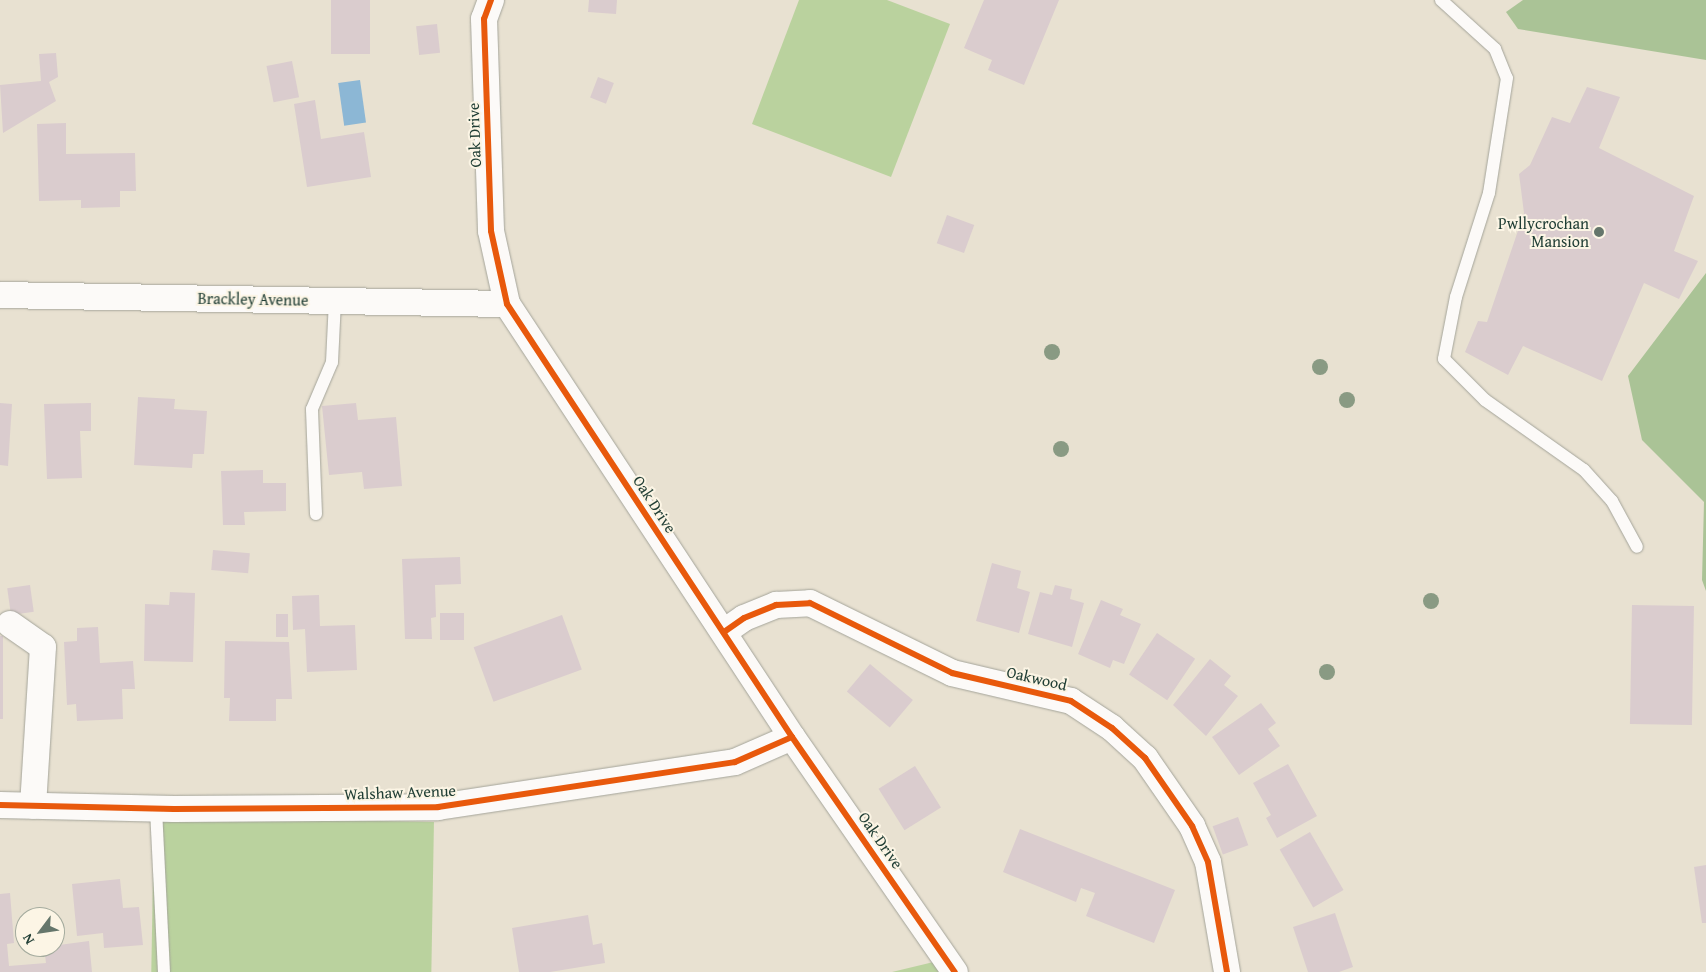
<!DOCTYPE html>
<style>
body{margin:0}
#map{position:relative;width:1706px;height:972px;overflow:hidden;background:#e8e1d1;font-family:"Gentium Book Plus",serif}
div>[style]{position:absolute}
.green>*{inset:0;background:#bad29e;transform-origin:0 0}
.forest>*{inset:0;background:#aac396}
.water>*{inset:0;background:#8cb7d5;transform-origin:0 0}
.building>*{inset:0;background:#daccce;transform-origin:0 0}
.roads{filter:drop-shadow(0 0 1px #a4a49a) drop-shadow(0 0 1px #a4a49a)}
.service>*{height:12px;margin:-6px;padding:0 6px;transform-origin:6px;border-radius:6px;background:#fcfaf8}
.minor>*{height:26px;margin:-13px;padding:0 13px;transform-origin:13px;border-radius:13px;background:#fcfaf8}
.cycleway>*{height:6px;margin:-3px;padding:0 3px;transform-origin:3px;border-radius:3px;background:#e8590c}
.trees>*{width:16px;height:16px;margin:-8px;border-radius:50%;background:#899a83}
.dots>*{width:14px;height:14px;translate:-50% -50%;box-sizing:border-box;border:2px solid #fcf5e5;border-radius:50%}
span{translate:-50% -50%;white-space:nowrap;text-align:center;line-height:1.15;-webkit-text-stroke:4px #fcf5e5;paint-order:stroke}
.street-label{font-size:16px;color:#1f3d34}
.poi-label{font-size:16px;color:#1f3d34}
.right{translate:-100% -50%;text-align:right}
.north{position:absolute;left:15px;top:907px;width:50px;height:50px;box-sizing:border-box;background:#fcf5e5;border:1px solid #a4ab9e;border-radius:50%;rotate:239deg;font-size:14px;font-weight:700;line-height:20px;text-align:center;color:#1f3d34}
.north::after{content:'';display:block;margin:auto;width:18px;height:22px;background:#65766b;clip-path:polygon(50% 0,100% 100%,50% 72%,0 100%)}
</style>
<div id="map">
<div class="green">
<div style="clip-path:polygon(799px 0,887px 0,950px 24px,891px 177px,752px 124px)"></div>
<div style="left:154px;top:817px;width:280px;height:155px;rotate:1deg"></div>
<div style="clip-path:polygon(946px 959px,955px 972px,892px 972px)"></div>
</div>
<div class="forest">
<div style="clip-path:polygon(1523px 0,1706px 0,1706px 60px,1518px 29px,1506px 12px)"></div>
<div style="clip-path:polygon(1706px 273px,1706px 591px,1702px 580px,1704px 502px,1642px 440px,1628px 376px)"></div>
</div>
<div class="water">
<div style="left:360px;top:80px;width:43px;height:22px;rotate:82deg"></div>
</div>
<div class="building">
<div style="left:331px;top:0;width:39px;height:54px"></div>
<div style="clip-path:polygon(589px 0,617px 0,616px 14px,588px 12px)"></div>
<div style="clip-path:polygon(984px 0,1059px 0,1024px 85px,988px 70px,992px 60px,964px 48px)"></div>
<div style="left:437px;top:24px;width:29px;height:21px;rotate:84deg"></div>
<div style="clip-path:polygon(56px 53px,58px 77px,49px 82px,56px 101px,3px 133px,0 85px,41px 81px,39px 54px)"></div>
<div style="left:292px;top:61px;width:37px;height:26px;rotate:79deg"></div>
<div style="left:598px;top:77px;width:17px;height:22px;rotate:21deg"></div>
<div style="clip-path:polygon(1587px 87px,1620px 97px,1599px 148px,1694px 196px,1674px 251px,1698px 261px,1679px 299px,1644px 283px,1602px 381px,1523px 346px,1508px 375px,1465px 352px,1478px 321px,1487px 322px,1524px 213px,1519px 174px,1530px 165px,1552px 117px,1570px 123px)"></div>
<div style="clip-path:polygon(315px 100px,321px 139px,364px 132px,371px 177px,307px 187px,294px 104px)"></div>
<div style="clip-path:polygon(66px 123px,66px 154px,135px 153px,136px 191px,120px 191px,120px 207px,81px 208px,81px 200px,39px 201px,37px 124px)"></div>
<div style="left:947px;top:215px;width:29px;height:30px;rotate:20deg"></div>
<div style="clip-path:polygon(138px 397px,175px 399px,174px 409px,207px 411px,204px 454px,193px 454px,192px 468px,134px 465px)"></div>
<div style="clip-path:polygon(0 403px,12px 404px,8px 466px,0 465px)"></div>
<div style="clip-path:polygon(91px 403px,91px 431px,80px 431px,82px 478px,47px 479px,44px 404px)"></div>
<div style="clip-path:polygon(356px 403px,358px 420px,396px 417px,402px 486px,364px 489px,362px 472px,329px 475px,322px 406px)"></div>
<div style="clip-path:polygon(263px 470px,263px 483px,286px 483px,286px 511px,244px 512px,245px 525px,223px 525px,221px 471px)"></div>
<div style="left:213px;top:550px;width:37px;height:20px;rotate:5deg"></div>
<div style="clip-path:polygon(460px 557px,461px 584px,435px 585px,436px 617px,431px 618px,432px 639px,405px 639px,402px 559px)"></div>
<div style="clip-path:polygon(992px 563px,1021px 571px,1017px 588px,1030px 592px,1019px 633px,976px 621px)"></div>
<div style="left:30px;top:585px;width:27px;height:23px;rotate:82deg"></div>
<div style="clip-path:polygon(1055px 585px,1072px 589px,1070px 599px,1084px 603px,1072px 647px,1028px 634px,1040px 592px,1052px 595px)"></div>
<div style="clip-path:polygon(170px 592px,195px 593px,193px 662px,144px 661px,145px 604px,169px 605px)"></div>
<div style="clip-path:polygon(319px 595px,320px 626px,355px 625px,357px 670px,307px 672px,305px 629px,293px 630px,292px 596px)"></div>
<div style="clip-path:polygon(1101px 600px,1123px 609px,1120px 615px,1141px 624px,1124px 664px,1113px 660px,1110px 668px,1078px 654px)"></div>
<div style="left:1632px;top:605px;width:62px;height:119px;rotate:1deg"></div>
<div style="left:440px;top:613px;width:24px;height:27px"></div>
<div style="left:276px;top:614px;width:12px;height:23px"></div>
<div style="left:562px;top:615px;width:58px;height:94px;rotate:70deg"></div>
<div style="clip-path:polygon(98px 627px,100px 663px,133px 661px,135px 689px,122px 689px,123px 719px,77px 721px,76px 704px,67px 705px,64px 642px,77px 641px,77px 628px)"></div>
<div style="left:1157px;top:633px;width:46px;height:50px;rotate:34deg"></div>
<div style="left:0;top:636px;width:3px;height:83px"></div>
<div style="clip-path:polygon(225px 641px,289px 642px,292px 699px,276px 699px,276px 721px,229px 721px,230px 698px,224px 698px)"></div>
<div style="clip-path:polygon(1210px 659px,1231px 676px,1224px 685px,1238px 696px,1206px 736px,1173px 705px)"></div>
<div style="left:870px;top:664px;width:56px;height:36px;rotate:40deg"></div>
<div style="clip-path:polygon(1261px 703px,1276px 723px,1268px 729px,1280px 746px,1239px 775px,1212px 737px)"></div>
<div style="clip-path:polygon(1288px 764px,1317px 816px,1277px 838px,1266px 818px,1271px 815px,1253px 783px)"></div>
<div style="left:915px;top:766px;width:49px;height:43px;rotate:58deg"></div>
<div style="left:1238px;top:817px;width:30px;height:27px;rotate:70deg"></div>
<div style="clip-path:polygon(1020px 829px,1175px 890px,1154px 943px,1086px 916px,1095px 893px,1081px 888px,1076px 902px,1003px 872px)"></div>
<div style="left:1310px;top:832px;width:67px;height:35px;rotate:60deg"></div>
<div style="clip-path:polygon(1706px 865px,1706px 923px,1702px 923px,1694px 867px)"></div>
<div style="clip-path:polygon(120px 879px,123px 908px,139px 907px,143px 945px,104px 948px,103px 933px,77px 936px,72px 884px)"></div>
<div style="clip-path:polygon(10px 893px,14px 943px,7px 944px,9px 966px,46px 963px,44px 947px,89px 941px,92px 972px,0 972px,0 894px)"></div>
<div style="clip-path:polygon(1335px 913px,1353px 967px,1339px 972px,1308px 972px,1293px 927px)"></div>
<div style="clip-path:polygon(588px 915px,593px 945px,602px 943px,605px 963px,550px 972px,519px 972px,512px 928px)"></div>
</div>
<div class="roads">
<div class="service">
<div style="left:1441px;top:0;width:73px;rotate:42.2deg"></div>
<div style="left:1495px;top:49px;width:31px;rotate:68deg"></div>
<div style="left:1507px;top:78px;width:116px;rotate:98.9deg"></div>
<div style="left:1489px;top:193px;width:109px;rotate:107.6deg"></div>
<div style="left:1456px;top:297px;width:63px;rotate:101deg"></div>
<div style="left:1444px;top:359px;width:58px;rotate:45deg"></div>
<div style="left:1485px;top:400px;width:121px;rotate:35.3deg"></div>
<div style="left:1584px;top:470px;width:42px;rotate:47.9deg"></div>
<div style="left:1612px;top:501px;width:52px;rotate:61.5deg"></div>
<div style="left:316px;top:514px;width:105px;rotate:-92.2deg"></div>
<div style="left:312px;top:409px;width:51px;rotate:-66.9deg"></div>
<div style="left:332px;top:362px;width:61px;rotate:-87.2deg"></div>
<div style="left:156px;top:809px;width:163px;rotate:87.2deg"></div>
</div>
<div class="minor">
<div style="left:491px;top:0;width:20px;rotate:110deg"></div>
<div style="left:484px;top:19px;width:212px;rotate:88.1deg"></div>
<div style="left:491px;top:231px;width:75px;rotate:77.6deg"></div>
<div style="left:507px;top:304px;width:518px;rotate:56.65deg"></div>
<div style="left:792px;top:737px;width:286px;rotate:55.3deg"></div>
<div style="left:0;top:295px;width:507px;rotate:1.02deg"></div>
<div style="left:10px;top:624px;width:40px;rotate:34.9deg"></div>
<div style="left:43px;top:647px;width:159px;rotate:93.6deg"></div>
<div style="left:724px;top:632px;width:24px;rotate:-35deg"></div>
<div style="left:744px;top:618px;width:35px;rotate:-22deg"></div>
<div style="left:776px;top:605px;width:34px;rotate:-3deg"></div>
<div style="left:810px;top:603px;width:158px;rotate:26.2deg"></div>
<div style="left:952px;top:673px;width:122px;rotate:13.2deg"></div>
<div style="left:1071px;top:701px;width:49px;rotate:33.4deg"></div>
<div style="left:1112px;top:728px;width:45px;rotate:42.3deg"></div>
<div style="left:1145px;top:758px;width:83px;rotate:55.3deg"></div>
<div style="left:1192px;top:826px;width:39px;rotate:66deg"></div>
<div style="left:1208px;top:862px;width:112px;rotate:80.2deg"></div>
<div style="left:0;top:805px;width:174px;rotate:1.3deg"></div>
<div style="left:174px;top:809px;width:264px;rotate:-0.4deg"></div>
<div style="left:438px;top:807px;width:300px;rotate:-8.6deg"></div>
<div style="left:735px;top:762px;width:62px;rotate:-23.7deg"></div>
</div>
</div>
<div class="cycleway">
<div style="left:491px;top:0;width:20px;rotate:110deg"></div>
<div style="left:484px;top:19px;width:212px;rotate:88.1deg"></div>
<div style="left:491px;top:231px;width:75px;rotate:77.6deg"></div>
<div style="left:507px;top:304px;width:518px;rotate:56.65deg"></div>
<div style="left:792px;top:737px;width:286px;rotate:55.3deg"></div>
<div style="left:724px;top:632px;width:24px;rotate:-35deg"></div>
<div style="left:744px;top:618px;width:35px;rotate:-22deg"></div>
<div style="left:776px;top:605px;width:34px;rotate:-3deg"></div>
<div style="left:810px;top:603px;width:158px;rotate:26.2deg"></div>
<div style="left:952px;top:673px;width:122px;rotate:13.2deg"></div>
<div style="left:1071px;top:701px;width:49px;rotate:33.4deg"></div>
<div style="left:1112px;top:728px;width:45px;rotate:42.3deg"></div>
<div style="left:1145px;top:758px;width:83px;rotate:55.3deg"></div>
<div style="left:1192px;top:826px;width:39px;rotate:66deg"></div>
<div style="left:1208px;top:862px;width:112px;rotate:80.2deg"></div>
<div style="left:0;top:805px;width:174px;rotate:1.3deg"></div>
<div style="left:174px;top:809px;width:264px;rotate:-0.4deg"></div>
<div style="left:438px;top:807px;width:300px;rotate:-8.6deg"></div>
<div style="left:735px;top:762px;width:62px;rotate:-23.7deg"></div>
</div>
<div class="trees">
<div style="left:1052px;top:352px"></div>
<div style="left:1320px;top:367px"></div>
<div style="left:1347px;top:400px"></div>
<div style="left:1061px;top:449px"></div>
<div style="left:1431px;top:601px"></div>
<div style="left:1327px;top:672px"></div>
</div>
<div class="dots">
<div style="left:1599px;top:232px;background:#65766b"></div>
</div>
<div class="street-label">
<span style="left:474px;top:135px;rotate:-92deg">Oak Drive</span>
<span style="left:253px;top:299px;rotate:1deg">Brackley Avenue</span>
<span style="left:655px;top:504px;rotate:57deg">Oak Drive</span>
<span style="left:1037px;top:678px;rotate:13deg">Oakwood</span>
<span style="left:400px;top:792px;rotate:-2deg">Walshaw Avenue</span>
<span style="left:881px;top:840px;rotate:55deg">Oak Drive</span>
</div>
<div class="poi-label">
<span class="right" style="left:1589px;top:232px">Pwllycrochan<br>Mansion</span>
</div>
<div class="north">N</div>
</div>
